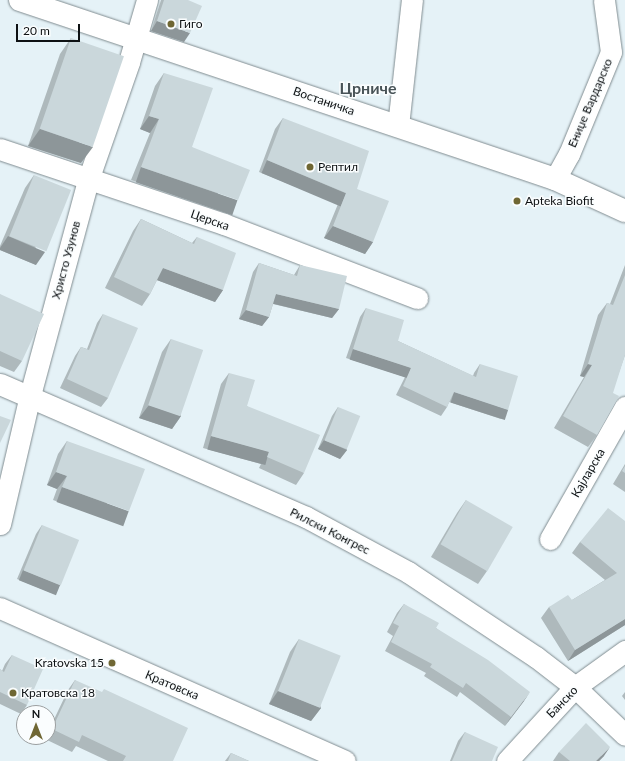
<!DOCTYPE html>
<meta charset="utf-8">
<style>
body{margin:0}
#map{position:relative;width:625px;height:761px;overflow:hidden;background:#e5f2f7;font-family:Lato,sans-serif}
div>[style]{position:absolute}
.roads{filter:drop-shadow(0 0 1px #808c90) drop-shadow(0 0 1px #808c90)}
.street>*{height:21px;margin:-10.5px;padding:0 10.5px;transform-origin:10.5px;border-radius:10.5px;background:#fff}
.secondary>*{height:22px;margin:-11px;padding:0 11px;transform-origin:11px;border-radius:11px;background:#fff}
.wall>*{inset:0;background:#aeb9bc}
.shaded-wall>*{inset:0;background:#8d9699;transform-origin:0 0}
.building>*{inset:0;background:#cad7db;transform-origin:0 0}
.dots>*{width:11px;height:11px;translate:-50% -50%;box-sizing:border-box;border:2px solid #fafdfe;border-radius:50%}
span{translate:-50% -50%;white-space:nowrap;text-align:center;line-height:1.15;-webkit-text-stroke:3px #fafdfe;paint-order:stroke}
.poi-label{font-size:12px;color:#0d1113}
.left{translate:0 -50%;text-align:left}
.right{translate:-100% -50%;text-align:right}
.street-label{font-size:12px;color:#0d1113}
.district-label{font-size:16px;color:#485357;font-weight:700}
.north{position:absolute;left:16px;top:705px;width:40px;height:40px;box-sizing:border-box;background:#fafdfe;border:1px solid #9b9fa0;border-radius:50%;rotate:0deg;font-size:11px;font-weight:700;line-height:16px;text-align:center;color:#0d1113}
.north::after{content:'';display:block;margin:auto;width:14px;height:18px;background:#6f6734;clip-path:polygon(50% 0,100% 100%,50% 72%,0 100%)}
.scale{position:absolute;left:16px;top:24px;width:64px;height:18px;box-sizing:border-box;border:2px solid #0d1113;border-top:0;padding-left:5px;font-size:12px;line-height:14px;white-space:nowrap;color:#0d1113;-webkit-text-stroke:3px #fafdfe;paint-order:stroke}
</style>
<div id="map">
<div class="roads">
<div class="street">
<div style="left:398px;top:126px;width:127px;rotate:-83.7deg"></div>
<div style="left:0;top:149px;width:236px;rotate:18.5deg"></div>
<div style="left:224px;top:224px;width:207px;rotate:21deg"></div>
<div style="left:555px;top:179px;width:29px;rotate:-61deg"></div>
<div style="left:569px;top:154px;width:110px;rotate:-67.6deg"></div>
<div style="left:611px;top:52px;width:52px;rotate:-97.7deg"></div>
<div style="left:0;top:384px;width:334px;rotate:23.5deg"></div>
<div style="left:306px;top:517px;width:116px;rotate:28.3deg"></div>
<div style="left:408px;top:572px;width:154px;rotate:33.6deg"></div>
<div style="left:536px;top:657px;width:49px;rotate:37.6deg"></div>
<div style="left:575px;top:687px;width:69px;rotate:43.8deg"></div>
<div style="left:0;top:524px;width:128px;rotate:-76.9deg"></div>
<div style="left:29px;top:399px;width:227px;rotate:-74.9deg"></div>
<div style="left:88px;top:180px;width:125px;rotate:-70.8deg"></div>
<div style="left:129px;top:62px;width:65px;rotate:-73.8deg"></div>
<div style="left:550px;top:539px;width:152px;rotate:-60.4deg"></div>
<div style="left:0;top:608px;width:377px;rotate:23.9deg"></div>
<div style="left:507px;top:761px;width:100px;rotate:-47.4deg"></div>
<div style="left:575px;top:687px;width:62px;rotate:-35.8deg"></div>
</div>
<div class="secondary">
<div style="left:20px;top:0;width:564px;rotate:18.5deg"></div>
<div style="left:555px;top:179px;width:77px;rotate:24.6deg"></div>
</div>
</div>
<div class="wall">
<div style="clip-path:polygon(161px 0,188px 0,184px 42px,151px 31px)"></div>
<div style="clip-path:polygon(71px 38px,81px 163px,28px 146px,60px 54px)"></div>
<div style="clip-path:polygon(164px 73px,192px 147px,229px 213px,131px 180px,150px 133px,140px 129px,155px 86px)"></div>
<div style="clip-path:polygon(283px 118px,357px 189px,373px 242px,365px 254px,324px 238px,338px 204px,259px 172px,275px 129px)"></div>
<div style="clip-path:polygon(34px 175px,36px 265px,0 250px,0 246px,25px 188px)"></div>
<div style="clip-path:polygon(141px 219px,192px 243px,197px 237px,223px 290px,215px 302px,157px 280px,150px 294px,142px 306px,105px 288px,133px 231px)"></div>
<div style="clip-path:polygon(259px 263px,294px 275px,300px 265px,339px 309px,332px 318px,273px 304px,269px 317px,262px 326px,239px 319px,253px 272px)"></div>
<div style="clip-path:polygon(625px 265px,625px 355px,597px 435px,588px 447px,554px 428px,584px 377px,580px 376px,598px 315px,607px 303px,610px 304px)"></div>
<div style="clip-path:polygon(0 294px,22px 361px,14px 372px,0 366px)"></div>
<div style="clip-path:polygon(366px 308px,398px 341px,473px 376px,474px 373px,480px 364px,501px 419px,449px 402px,447px 407px,441px 416px,396px 395px,405px 377px,346px 358px,360px 317px)"></div>
<div style="clip-path:polygon(103px 314px,108px 398px,101px 407px,60px 388px,75px 356px,81px 347px,87px 349px,97px 323px)"></div>
<div style="clip-path:polygon(171px 339px,181px 416px,172px 429px,139px 418px,162px 352px)"></div>
<div style="clip-path:polygon(229px 373px,247px 406px,304px 473px,296px 485px,259px 468px,261px 464px,203px 448px,221px 384px)"></div>
<div style="clip-path:polygon(338px 407px,347px 450px,340px 459px,318px 449px,332px 416px)"></div>
<div style="clip-path:polygon(67px 441px,120px 524px,53px 500px,57px 489px,47px 485px,58px 454px)"></div>
<div style="clip-path:polygon(625px 464px,625px 492px,613px 484px)"></div>
<div style="clip-path:polygon(466px 500px,487px 571px,478px 584px,431px 557px,457px 513px)"></div>
<div style="clip-path:polygon(625px 521px,625px 625px,568px 661px,541px 618px,549px 607px,572px 600px,605px 580px,572px 553px,580px 542px)"></div>
<div style="clip-path:polygon(42px 525px,60px 585px,54px 594px,17px 579px,36px 534px)"></div>
<div style="clip-path:polygon(404px 604px,436px 628px,524px 701px,505px 726px,460px 692px,457px 697px,424px 676px,426px 673px,385px 651px,393px 636px,387px 632px,397px 613px)"></div>
<div style="clip-path:polygon(299px 639px,321px 708px,311px 721px,269px 704px,290px 652px)"></div>
<div style="clip-path:polygon(12px 655px,27px 705px,21px 714px,0 704px,0 669px,2px 671px,5px 664px)"></div>
<div style="clip-path:polygon(75px 680px,173px 761px,108px 761px,76px 746px,72px 752px,45px 739px,46px 737px,48px 737px,48px 732px,68px 690px)"></div>
<div style="clip-path:polygon(625px 692px,625px 700px,622px 696px)"></div>
<div style="clip-path:polygon(465px 732px,492px 761px,450px 761px,458px 741px)"></div>
<div style="clip-path:polygon(559px 752px,604px 756px,599px 761px,553px 761px)"></div>
<div style="clip-path:polygon(231px 753px,249px 761px,225px 761px)"></div>
</div>
<div class="shaded-wall">
<div style="clip-path:polygon(157px 21px,190px 33px,184px 42px,151px 31px)"></div>
<div style="clip-path:polygon(149px 116px,159px 119px,150px 133px,140px 129px)"></div>
<div style="clip-path:polygon(40px 129px,93px 147px,81px 163px,28px 146px)"></div>
<div style="left:267px;top:160px;width:86px;height:14px;rotate:23deg"></div>
<div style="left:141px;top:167px;width:102px;height:16px;rotate:19deg"></div>
<div style="clip-path:polygon(333px 226px,373px 242px,365px 254px,324px 238px)"></div>
<div style="clip-path:polygon(8px 236px,45px 252px,36px 265px,0 250px,0 248px)"></div>
<div style="clip-path:polygon(163px 268px,223px 290px,215px 302px,154px 279px)"></div>
<div style="clip-path:polygon(276px 294px,339px 309px,332px 318px,270px 303px)"></div>
<div style="clip-path:polygon(246px 310px,269px 317px,262px 326px,239px 319px)"></div>
<div style="left:353px;top:349px;width:61px;height:11px;rotate:18deg"></div>
<div style="clip-path:polygon(588px 364px,592px 365px,584px 377px,580px 376px)"></div>
<div style="left:454px;top:392px;width:57px;height:11px;rotate:18deg"></div>
<div style="clip-path:polygon(149px 405px,181px 416px,172px 429px,139px 418px)"></div>
<div style="left:211px;top:436px;width:60px;height:14px;rotate:15deg"></div>
<div style="clip-path:polygon(324px 440px,347px 450px,340px 459px,318px 449px)"></div>
<div style="clip-path:polygon(56px 472px,67px 476px,57px 489px,47px 485px)"></div>
<div style="left:62px;top:487px;width:71px;height:16px;rotate:20deg"></div>
<div style="left:23px;top:570px;width:40px;height:11px;rotate:22deg"></div>
<div style="clip-path:polygon(625px 619px,625px 625px,568px 661px,575px 650px)"></div>
<div style="clip-path:polygon(278px 691px,321px 708px,311px 721px,269px 704px)"></div>
<div style="clip-path:polygon(530px 692px,524px 701px,505px 726px,511px 717px)"></div>
<div style="clip-path:polygon(610px 747px,604px 756px,599px 761px,596px 761px)"></div>
</div>
<div class="building">
<div style="clip-path:polygon(164px 0,188px 0,202px 6px,190px 33px,157px 21px)"></div>
<div style="left:71px;top:38px;width:56px;height:96px;rotate:19deg"></div>
<div style="clip-path:polygon(164px 73px,213px 88px,192px 147px,250px 170px,238px 200px,141px 167px,159px 119px,149px 116px)"></div>
<div style="clip-path:polygon(283px 118px,369px 151px,357px 189px,389px 201px,373px 242px,333px 226px,346px 193px,267px 160px)"></div>
<div style="left:34px;top:175px;width:40px;height:66px;rotate:22deg"></div>
<div style="clip-path:polygon(141px 219px,194px 244px,197px 237px,236px 253px,223px 290px,163px 268px,150px 294px,114px 277px)"></div>
<div style="clip-path:polygon(259px 263px,297px 276px,300px 265px,347px 276px,339px 309px,276px 294px,269px 317px,246px 310px)"></div>
<div style="clip-path:polygon(625px 275px,625px 355px,613px 393px,619px 396px,597px 435px,563px 416px,592px 365px,588px 364px,607px 303px,613px 305px)"></div>
<div style="clip-path:polygon(0 294px,44px 314px,22px 361px,0 351px)"></div>
<div style="clip-path:polygon(366px 308px,404px 320px,398px 341px,476px 377px,480px 364px,518px 376px,508px 410px,454px 392px,447px 407px,403px 386px,411px 368px,353px 349px)"></div>
<div style="clip-path:polygon(103px 314px,138px 328px,108px 398px,67px 379px,81px 347px,89px 350px)"></div>
<div style="left:171px;top:339px;width:34px;height:70px;rotate:19deg"></div>
<div style="clip-path:polygon(229px 373px,255px 380px,247px 406px,320px 435px,304px 473px,267px 457px,269px 452px,211px 436px)"></div>
<div style="left:338px;top:407px;width:24px;height:36px;rotate:22deg"></div>
<div style="clip-path:polygon(0 416px,11px 420px,0 443px)"></div>
<div style="clip-path:polygon(67px 441px,145px 469px,129px 511px,62px 487px,67px 476px,56px 472px)"></div>
<div style="clip-path:polygon(625px 466px,625px 473px,622px 471px)"></div>
<div style="left:466px;top:500px;width:54px;height:51px;rotate:30deg"></div>
<div style="clip-path:polygon(608px 508px,625px 521px,625px 619px,575px 650px,549px 607px,568px 595px,572px 600px,617px 573px,580px 542px)"></div>
<div style="left:42px;top:525px;width:40px;height:49px;rotate:22deg"></div>
<div style="clip-path:polygon(404px 604px,439px 623px,436px 628px,488px 660px,530px 692px,511px 717px,466px 683px,463px 688px,430px 667px,432px 664px,391px 642px,399px 626px,393px 623px)"></div>
<div style="left:299px;top:639px;width:45px;height:56px;rotate:22deg"></div>
<div style="clip-path:polygon(12px 655px,43px 669px,27px 705px,0 692px,0 669px,4px 672px)"></div>
<div style="clip-path:polygon(75px 680px,102px 692px,104px 689px,188px 728px,173px 761px,123px 761px,126px 756px,82px 735px,79px 742px,52px 729px)"></div>
<div style="clip-path:polygon(586px 723px,610px 747px,596px 761px,570px 761px,559px 752px)"></div>
<div style="clip-path:polygon(465px 732px,498px 747px,492px 761px,452px 761px)"></div>
<div style="clip-path:polygon(231px 753px,249px 761px,228px 761px)"></div>
</div>
<div class="dots">
<div style="left:171px;top:24px;background:#6f6734"></div>
<div style="left:310px;top:167px;background:#6f6734"></div>
<div style="left:517px;top:201px;background:#6f6734"></div>
<div style="left:112px;top:663px;background:#6f6734"></div>
<div style="left:13px;top:693px;background:#6f6734"></div>
</div>
<div class="poi-label">
<span class="left" style="left:179px;top:24px">Гиго</span>
<span class="left" style="left:318px;top:167px">Рептил</span>
<span class="left" style="left:525px;top:201px">Apteka Biofit</span>
<span class="right" style="left:104px;top:663px">Kratovska 15</span>
<span class="left" style="left:21px;top:693px">Кратовска 18</span>
</div>
<div class="street-label">
<span style="left:324px;top:101px;rotate:19deg">Востаничка</span>
<span style="left:590px;top:103px;rotate:-67deg">Ениџе Вардарско</span>
<span style="left:210px;top:220px;rotate:19deg">Церска</span>
<span style="left:66px;top:260px;rotate:-75deg">Христо Узунов</span>
<span style="left:588px;top:473px;rotate:-60deg">Кајларска</span>
<span style="left:330px;top:531px;rotate:27deg">Рилски Конгрес</span>
<span style="left:172px;top:685px;rotate:23deg">Кратовска</span>
<span style="left:562px;top:702px;rotate:-46deg">Банско</span>
</div>
<div class="district-label">
<span style="left:368px;top:88px">Црниче</span>
</div>
<div class="north">N</div>
<div class="scale">20 m</div>
</div>
